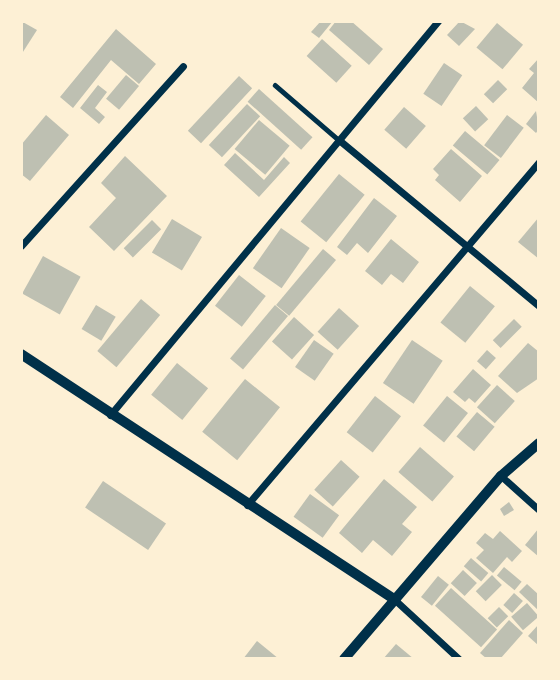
<!DOCTYPE html>
<style>
body{margin:0}
#map{position:relative;width:560px;height:680px;overflow:hidden;background:#fdf0d5;font-family:Commissioner,sans-serif}
div>[style]{position:absolute}
.building>*{inset:0;background:#bec0b2;transform-origin:0 0}
.service>*{height:4.5px;margin:-2.25px;padding:0 2.25px;transform-origin:2.25px;border-radius:2.25px;background:#003049}
.minor>*{height:7px;margin:-3.5px;padding:0 3.5px;transform-origin:3.5px;border-radius:3.5px;background:#003049}
.tertiary>*{height:10px;margin:-5px;padding:0 5px;transform-origin:5px;border-radius:5px;background:#003049}
span{translate:-50% -50%;white-space:nowrap;text-align:center;line-height:1.15;-webkit-text-stroke:7px #fdf0d5;paint-order:stroke}
.frame{position:absolute;inset:0;border:23px solid #fdf0d5;pointer-events:none}
</style>
<div id="map">
<div class="building">
<div style="clip-path:polygon(21px 21px,37px 30px,21px 55px)"></div>
<div style="clip-path:polygon(321px 21px,333px 21px,319px 38px,311px 32px)"></div>
<div style="clip-path:polygon(336px 21px,351px 21px,383px 49px,369px 65px,329px 30px)"></div>
<div style="clip-path:polygon(460px 21px,475px 29px,459px 46px,447px 35px)"></div>
<div style="left:497px;top:23px;width:34px;height:32px;rotate:40deg"></div>
<div style="clip-path:polygon(116px 29px,156px 64px,139px 84px,111px 60px,73px 108px,60px 97px)"></div>
<div style="left:322px;top:39px;width:40px;height:23px;rotate:42deg"></div>
<div style="clip-path:polygon(539px 58px,539px 103px,522px 88px,534px 73px,529px 69px)"></div>
<div style="left:444px;top:63px;width:22px;height:37px;rotate:34deg"></div>
<div style="left:126px;top:75px;width:17px;height:31px;rotate:40deg"></div>
<div style="left:239px;top:76px;width:18px;height:75px;rotate:43deg"></div>
<div style="left:498px;top:80px;width:13px;height:20px;rotate:45deg"></div>
<div style="clip-path:polygon(98px 85px,107px 92px,95px 108px,105px 117px,99px 124px,80px 108px)"></div>
<div style="left:259px;top:89px;width:72px;height:17px;rotate:42deg"></div>
<div style="left:247px;top:104px;width:18px;height:56px;rotate:43deg"></div>
<div style="left:476px;top:106px;width:18px;height:18px;rotate:47deg"></div>
<div style="left:404px;top:107px;width:29px;height:30px;rotate:41deg"></div>
<div style="clip-path:polygon(536px 111px,539px 129px,536px 133px,526px 124px)"></div>
<div style="clip-path:polygon(46px 115px,69px 135px,30px 181px,21px 174px,21px 145px)"></div>
<div style="left:507px;top:115px;width:21px;height:38px;rotate:37deg"></div>
<div style="left:259px;top:120px;width:40px;height:38px;rotate:40deg"></div>
<div style="left:465px;top:131px;width:45px;height:19px;rotate:40deg"></div>
<div style="clip-path:polygon(451px 149px,482px 176px,460px 202px,435px 180px,439px 175px,433px 169px)"></div>
<div style="clip-path:polygon(235px 153px,264px 180px,284px 157px,290px 163px,259px 197px,224px 165px)"></div>
<div style="clip-path:polygon(125px 156px,167px 196px,114px 251px,89px 227px,116px 198px,101px 183px)"></div>
<div style="left:339px;top:174px;width:33px;height:61px;rotate:39deg"></div>
<div style="clip-path:polygon(374px 198px,397px 216px,368px 253px,357px 243px,347px 255px,337px 247px)"></div>
<div style="clip-path:polygon(539px 217px,539px 259px,518px 242px)"></div>
<div style="left:172px;top:219px;width:35px;height:39px;rotate:31deg"></div>
<div style="left:152px;top:220px;width:13px;height:40px;rotate:45deg"></div>
<div style="left:281px;top:228px;width:35px;height:49px;rotate:35deg"></div>
<div style="clip-path:polygon(391px 239px,419px 262px,403px 283px,391px 274px,382px 285px,365px 271px)"></div>
<div style="left:323px;top:249px;width:17px;height:73px;rotate:40deg"></div>
<div style="left:43px;top:256px;width:43px;height:43px;rotate:29deg"></div>
<div style="left:239px;top:275px;width:34px;height:39px;rotate:38deg"></div>
<div style="left:470px;top:286px;width:32px;height:47px;rotate:39deg"></div>
<div style="left:141px;top:299px;width:25px;height:68px;rotate:40deg"></div>
<div style="left:96px;top:305px;width:23px;height:28px;rotate:31deg"></div>
<div style="left:275px;top:305px;width:17px;height:70px;rotate:40deg"></div>
<div style="left:339px;top:308px;width:27px;height:32px;rotate:42deg"></div>
<div style="left:294px;top:317px;width:27px;height:33px;rotate:42deg"></div>
<div style="left:514px;top:319px;width:11px;height:30px;rotate:45deg"></div>
<div style="left:314px;top:340px;width:24px;height:33px;rotate:35deg"></div>
<div style="left:412px;top:340px;width:37px;height:52px;rotate:34deg"></div>
<div style="clip-path:polygon(528px 343px,539px 352px,539px 378px,517px 393px,498px 376px)"></div>
<div style="left:487px;top:350px;width:12px;height:15px;rotate:42deg"></div>
<div style="left:177px;top:363px;width:40px;height:41px;rotate:39deg"></div>
<div style="clip-path:polygon(473px 369px,491px 385px,475px 403px,469px 398px,465px 402px,453px 392px)"></div>
<div style="left:245px;top:379px;width:45px;height:68px;rotate:39deg"></div>
<div style="left:497px;top:385px;width:24px;height:30px;rotate:42deg"></div>
<div style="left:375px;top:396px;width:33px;height:46px;rotate:38deg"></div>
<div style="left:447px;top:396px;width:27px;height:38px;rotate:39deg"></div>
<div style="left:477px;top:412px;width:23px;height:32px;rotate:40deg"></div>
<div style="left:420px;top:447px;width:45px;height:33px;rotate:41deg"></div>
<div style="left:341px;top:460px;width:25px;height:40px;rotate:42deg"></div>
<div style="clip-path:polygon(384px 479px,417px 507px,402px 524px,412px 532px,392px 556px,373px 540px,362px 553px,339px 533px)"></div>
<div style="left:103px;top:481px;width:76px;height:32px;rotate:34deg"></div>
<div style="left:310px;top:494px;width:36px;height:28px;rotate:36deg"></div>
<div style="clip-path:polygon(509px 502px,514px 510px,504px 516px,500px 509px)"></div>
<div style="clip-path:polygon(539px 528px,539px 557px,525px 545px)"></div>
<div style="clip-path:polygon(500px 531px,522px 551px,512px 562px,507px 557px,493px 573px,476px 558px,484px 550px,476px 543px,485px 533px,493px 539px)"></div>
<div style="left:471px;top:558px;width:23px;height:11px;rotate:41deg"></div>
<div style="left:504px;top:567px;width:23px;height:11px;rotate:40deg"></div>
<div style="left:463px;top:570px;width:19px;height:18px;rotate:43deg"></div>
<div style="left:492px;top:575px;width:14px;height:23px;rotate:45deg"></div>
<div style="left:438px;top:576px;width:14px;height:27px;rotate:39deg"></div>
<div style="clip-path:polygon(527px 584px,539px 595px,539px 611px,519px 592px)"></div>
<div style="left:451px;top:588px;width:62px;height:24px;rotate:42deg"></div>
<div style="left:514px;top:593px;width:12px;height:16px;rotate:42deg"></div>
<div style="left:527px;top:603px;width:18px;height:21px;rotate:49deg"></div>
<div style="left:499px;top:607px;width:13px;height:16px;rotate:45deg"></div>
<div style="clip-path:polygon(509px 620px,523px 633px,500px 659px,487px 659px,480px 653px)"></div>
<div style="clip-path:polygon(539px 624px,539px 646px,528px 636px)"></div>
<div style="clip-path:polygon(257px 641px,279px 659px,243px 659px)"></div>
<div style="clip-path:polygon(396px 644px,414px 659px,383px 659px)"></div>
</div>
<div class="service">
<div style="left:275px;top:85px;width:84px;rotate:40.7deg"></div>
</div>
<div class="minor">
<div style="left:339px;top:140px;width:260px;rotate:39.7deg"></div>
<div style="left:21px;top:246px;width:242px;rotate:-48deg"></div>
<div style="left:110px;top:415px;width:513px;rotate:-50.22deg"></div>
<div style="left:501px;top:476px;width:51px;rotate:41.8deg"></div>
<div style="left:247px;top:505px;width:450px;rotate:-49.6deg"></div>
<div style="left:395px;top:600px;width:87px;rotate:42.7deg"></div>
</div>
<div class="tertiary">
<div style="left:21px;top:354px;width:448px;rotate:33.3deg"></div>
<div style="left:344px;top:659px;width:241px;rotate:-49.4deg"></div>
<div style="left:501px;top:476px;width:50px;rotate:-41deg"></div>
</div>
<div class="frame"></div>
</div>
